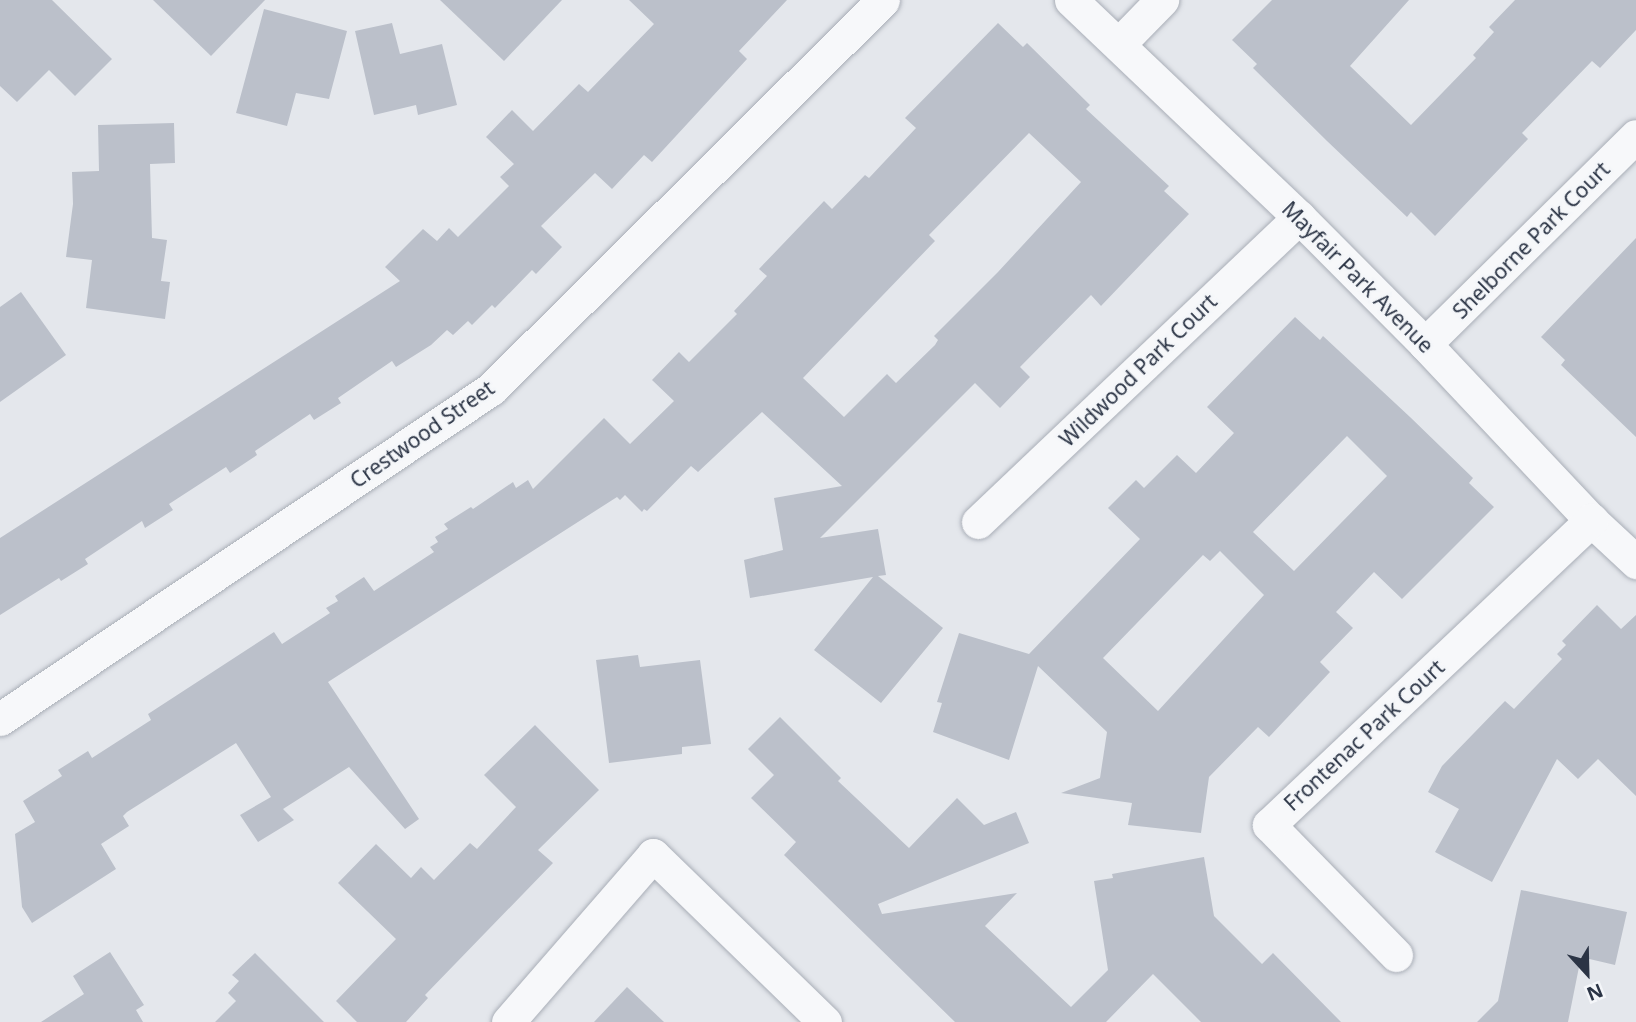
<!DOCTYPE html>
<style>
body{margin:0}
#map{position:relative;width:1636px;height:1022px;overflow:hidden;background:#e4e7ec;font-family:"Noto Sans",sans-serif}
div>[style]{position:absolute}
.building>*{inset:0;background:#bbc0ca}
.roads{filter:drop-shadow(0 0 2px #a9aeb7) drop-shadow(0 0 2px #a9aeb7)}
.minor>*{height:33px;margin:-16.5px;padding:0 16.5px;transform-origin:16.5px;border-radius:16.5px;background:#f7f8fa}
span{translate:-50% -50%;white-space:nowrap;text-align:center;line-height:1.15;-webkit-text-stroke:5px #f4f6f9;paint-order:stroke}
.street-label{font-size:21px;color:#2b3445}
.north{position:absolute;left:1552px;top:938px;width:70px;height:70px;-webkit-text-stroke:5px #f4f6f9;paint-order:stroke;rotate:158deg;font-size:19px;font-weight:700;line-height:28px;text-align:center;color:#2b3445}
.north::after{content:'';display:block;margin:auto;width:24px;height:32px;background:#2b3445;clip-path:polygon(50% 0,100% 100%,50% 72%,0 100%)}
</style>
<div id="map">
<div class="building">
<div style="clip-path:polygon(0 0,52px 0,112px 59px,75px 96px,49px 70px,17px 102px,0 86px)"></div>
<div style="clip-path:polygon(153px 0,265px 0,211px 56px)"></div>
<div style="clip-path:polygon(440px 0,562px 0,504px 61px)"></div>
<div style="clip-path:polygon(629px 0,787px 0,739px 51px,747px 59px,652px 162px,644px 155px,612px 189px,595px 173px,541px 226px,562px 247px,536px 274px,532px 270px,495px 308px,492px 305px,472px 325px,468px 321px,453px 335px,447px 330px,431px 345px,396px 367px,392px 361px,338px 398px,341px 403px,314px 420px,310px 414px,255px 451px,257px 455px,230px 473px,226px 467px,169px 504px,173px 510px,145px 528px,142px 521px,85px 559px,88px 564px,61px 581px,59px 578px,0 615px,0 538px,400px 281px,385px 267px,423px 229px,437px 241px,449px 228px,458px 237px,509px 186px,500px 177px,514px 164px,486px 137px,512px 110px,533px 131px,579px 84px,588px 92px,654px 24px)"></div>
<div style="clip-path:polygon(1272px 0,1409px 0,1350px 66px,1411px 125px,1476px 58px,1473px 55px,1494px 32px,1489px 27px,1515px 0,1636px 0,1636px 30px,1600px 68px,1592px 61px,1522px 133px,1528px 139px,1435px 236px,1411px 212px,1407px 217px,1327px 141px,1253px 68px,1257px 64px,1232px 40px)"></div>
<div style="clip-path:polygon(264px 9px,347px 31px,329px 99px,296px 93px,287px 126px,236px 113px)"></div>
<div style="clip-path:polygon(392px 23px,400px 54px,442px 44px,457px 105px,418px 115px,416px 105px,374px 115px,355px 31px)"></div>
<div style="clip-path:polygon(evenodd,998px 23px,1023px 47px,1027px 43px,1090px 105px,1086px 109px,1169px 186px,1164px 191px,1189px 214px,1101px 306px,1091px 295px,1020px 367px,1030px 377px,1000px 408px,975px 383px,820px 538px,878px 529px,886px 575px,878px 576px,943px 628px,881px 703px,814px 650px,873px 577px,750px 598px,744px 560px,783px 550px,774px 498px,842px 486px,762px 412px,698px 472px,691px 466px,647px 511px,644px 509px,642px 512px,625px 495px,620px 500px,617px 497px,328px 682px,419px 819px,405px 829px,349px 767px,283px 809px,294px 820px,258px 842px,240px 815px,271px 797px,236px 743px,127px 812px,123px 816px,129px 826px,101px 844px,116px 869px,32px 923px,22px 907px,15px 834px,35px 822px,23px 801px,62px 776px,58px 770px,88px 751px,92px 758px,151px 720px,148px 714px,274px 632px,282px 644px,330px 613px,326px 608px,338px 601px,335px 596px,364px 577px,374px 591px,434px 552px,430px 547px,438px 542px,435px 537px,448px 529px,444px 524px,471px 507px,473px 509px,513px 482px,516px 488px,528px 480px,533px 489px,604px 418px,630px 444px,674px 401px,652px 380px,679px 352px,689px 362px,737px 314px,734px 311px,767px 276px,759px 269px,824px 201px,832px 209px,865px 175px,869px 178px,916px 128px,905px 118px,998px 23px,1029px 133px,1081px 182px,998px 272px,934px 336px,938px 340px,935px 345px,896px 383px,887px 374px,844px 417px,803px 378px,935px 241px,929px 235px,1029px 133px)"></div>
<div style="clip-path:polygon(174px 123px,175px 163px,150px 164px,152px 238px,167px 240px,161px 281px,170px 282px,165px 319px,86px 308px,92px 260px,66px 257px,73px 204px,72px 172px,99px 171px,98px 125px)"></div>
<div style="clip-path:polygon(1636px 238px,1636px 437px,1561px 365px,1565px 360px,1541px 337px)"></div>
<div style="clip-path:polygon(21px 292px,66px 355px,0 402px,0 307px)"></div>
<div style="clip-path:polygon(evenodd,1295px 317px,1320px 340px,1323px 336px,1410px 417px,1473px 478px,1469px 483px,1494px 507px,1402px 599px,1374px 572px,1336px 612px,1353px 628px,1320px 662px,1330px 672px,1269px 737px,1258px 727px,1209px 777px,1201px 833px,1128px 825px,1132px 803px,1061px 793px,1100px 778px,1107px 732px,1038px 666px,1009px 760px,933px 732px,942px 703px,937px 702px,959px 633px,1029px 654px,1140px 539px,1108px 508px,1136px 480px,1144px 488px,1177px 455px,1196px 473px,1234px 433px,1207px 407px,1295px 317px,1347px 436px,1387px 476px,1294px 571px,1253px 532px,1347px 436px,1295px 317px,1220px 551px,1264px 595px,1158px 711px,1103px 658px,1203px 555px,1210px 561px,1220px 551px)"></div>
<div style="clip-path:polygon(1597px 605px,1621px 629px,1636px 615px,1636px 796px,1598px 759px,1578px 779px,1557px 759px,1492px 882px,1435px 852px,1459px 809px,1428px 792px,1442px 766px,1505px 701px,1514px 709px,1562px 659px,1557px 654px,1566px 645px,1562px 641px)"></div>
<div style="clip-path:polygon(638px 655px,640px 667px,700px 660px,711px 744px,682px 747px,682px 754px,609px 763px,596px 660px)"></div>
<div style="clip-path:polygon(780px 717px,841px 778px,838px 781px,909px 848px,957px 798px,984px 825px,1016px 812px,1029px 843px,878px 904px,882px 914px,1017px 893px,985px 926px,1071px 1007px,1108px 970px,1094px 881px,1113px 878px,1112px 874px,1204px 857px,1214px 916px,1262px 964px,1273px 953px,1341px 1022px,1201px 1022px,1153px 974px,1106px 1022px,955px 1022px,784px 855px,796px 842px,751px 798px,774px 775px,748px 749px)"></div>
<div style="clip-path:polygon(535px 725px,599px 790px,538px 850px,553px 863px,425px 995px,428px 998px,406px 1022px,357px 1022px,336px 1001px,396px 939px,338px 883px,376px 844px,411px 878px,421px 867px,434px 880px,470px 843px,477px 849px,516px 807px,484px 775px)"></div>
<div style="clip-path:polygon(1521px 890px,1627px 912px,1615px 965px,1581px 957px,1568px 1022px,1477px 1022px,1498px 1001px)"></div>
<div style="clip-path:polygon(110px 952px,144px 1005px,136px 1010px,143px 1022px,41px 1022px,84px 994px,73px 976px)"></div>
<div style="clip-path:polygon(255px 953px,324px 1022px,215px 1022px,236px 1001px,228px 993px,239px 981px,232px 975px)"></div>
<div style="clip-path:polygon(627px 987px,664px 1022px,594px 1022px)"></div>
</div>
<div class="roads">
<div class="minor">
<div style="left:1071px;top:0;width:315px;rotate:43.6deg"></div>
<div style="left:1299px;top:217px;width:179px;rotate:45.2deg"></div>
<div style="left:1425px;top:344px;width:242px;rotate:46.7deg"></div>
<div style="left:1591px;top:520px;width:62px;rotate:43deg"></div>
<div style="left:1119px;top:44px;width:62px;rotate:-45.7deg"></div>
<div style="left:1425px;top:344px;width:296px;rotate:-44.6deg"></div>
<div style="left:978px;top:522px;width:443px;rotate:-43.5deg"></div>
<div style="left:0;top:719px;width:592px;rotate:-33.9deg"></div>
<div style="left:491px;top:389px;width:552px;rotate:-44.78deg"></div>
<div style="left:1396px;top:955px;width:182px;rotate:-134.3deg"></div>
<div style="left:1269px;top:825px;width:444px;rotate:-43.4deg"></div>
<div style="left:508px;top:1022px;width:221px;rotate:-49deg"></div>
<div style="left:653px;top:855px;width:240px;rotate:44.2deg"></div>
</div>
</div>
<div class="street-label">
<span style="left:1531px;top:240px;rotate:-45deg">Shelborne Park Court</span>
<span style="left:1358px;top:277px;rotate:45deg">Mayfair Park Avenue</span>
<span style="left:1138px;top:370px;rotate:-44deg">Wildwood Park Court</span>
<span style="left:422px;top:434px;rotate:-35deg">Crestwood Street</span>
<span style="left:1364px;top:735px;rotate:-43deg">Frontenac Park Court</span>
</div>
<div class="north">N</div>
</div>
